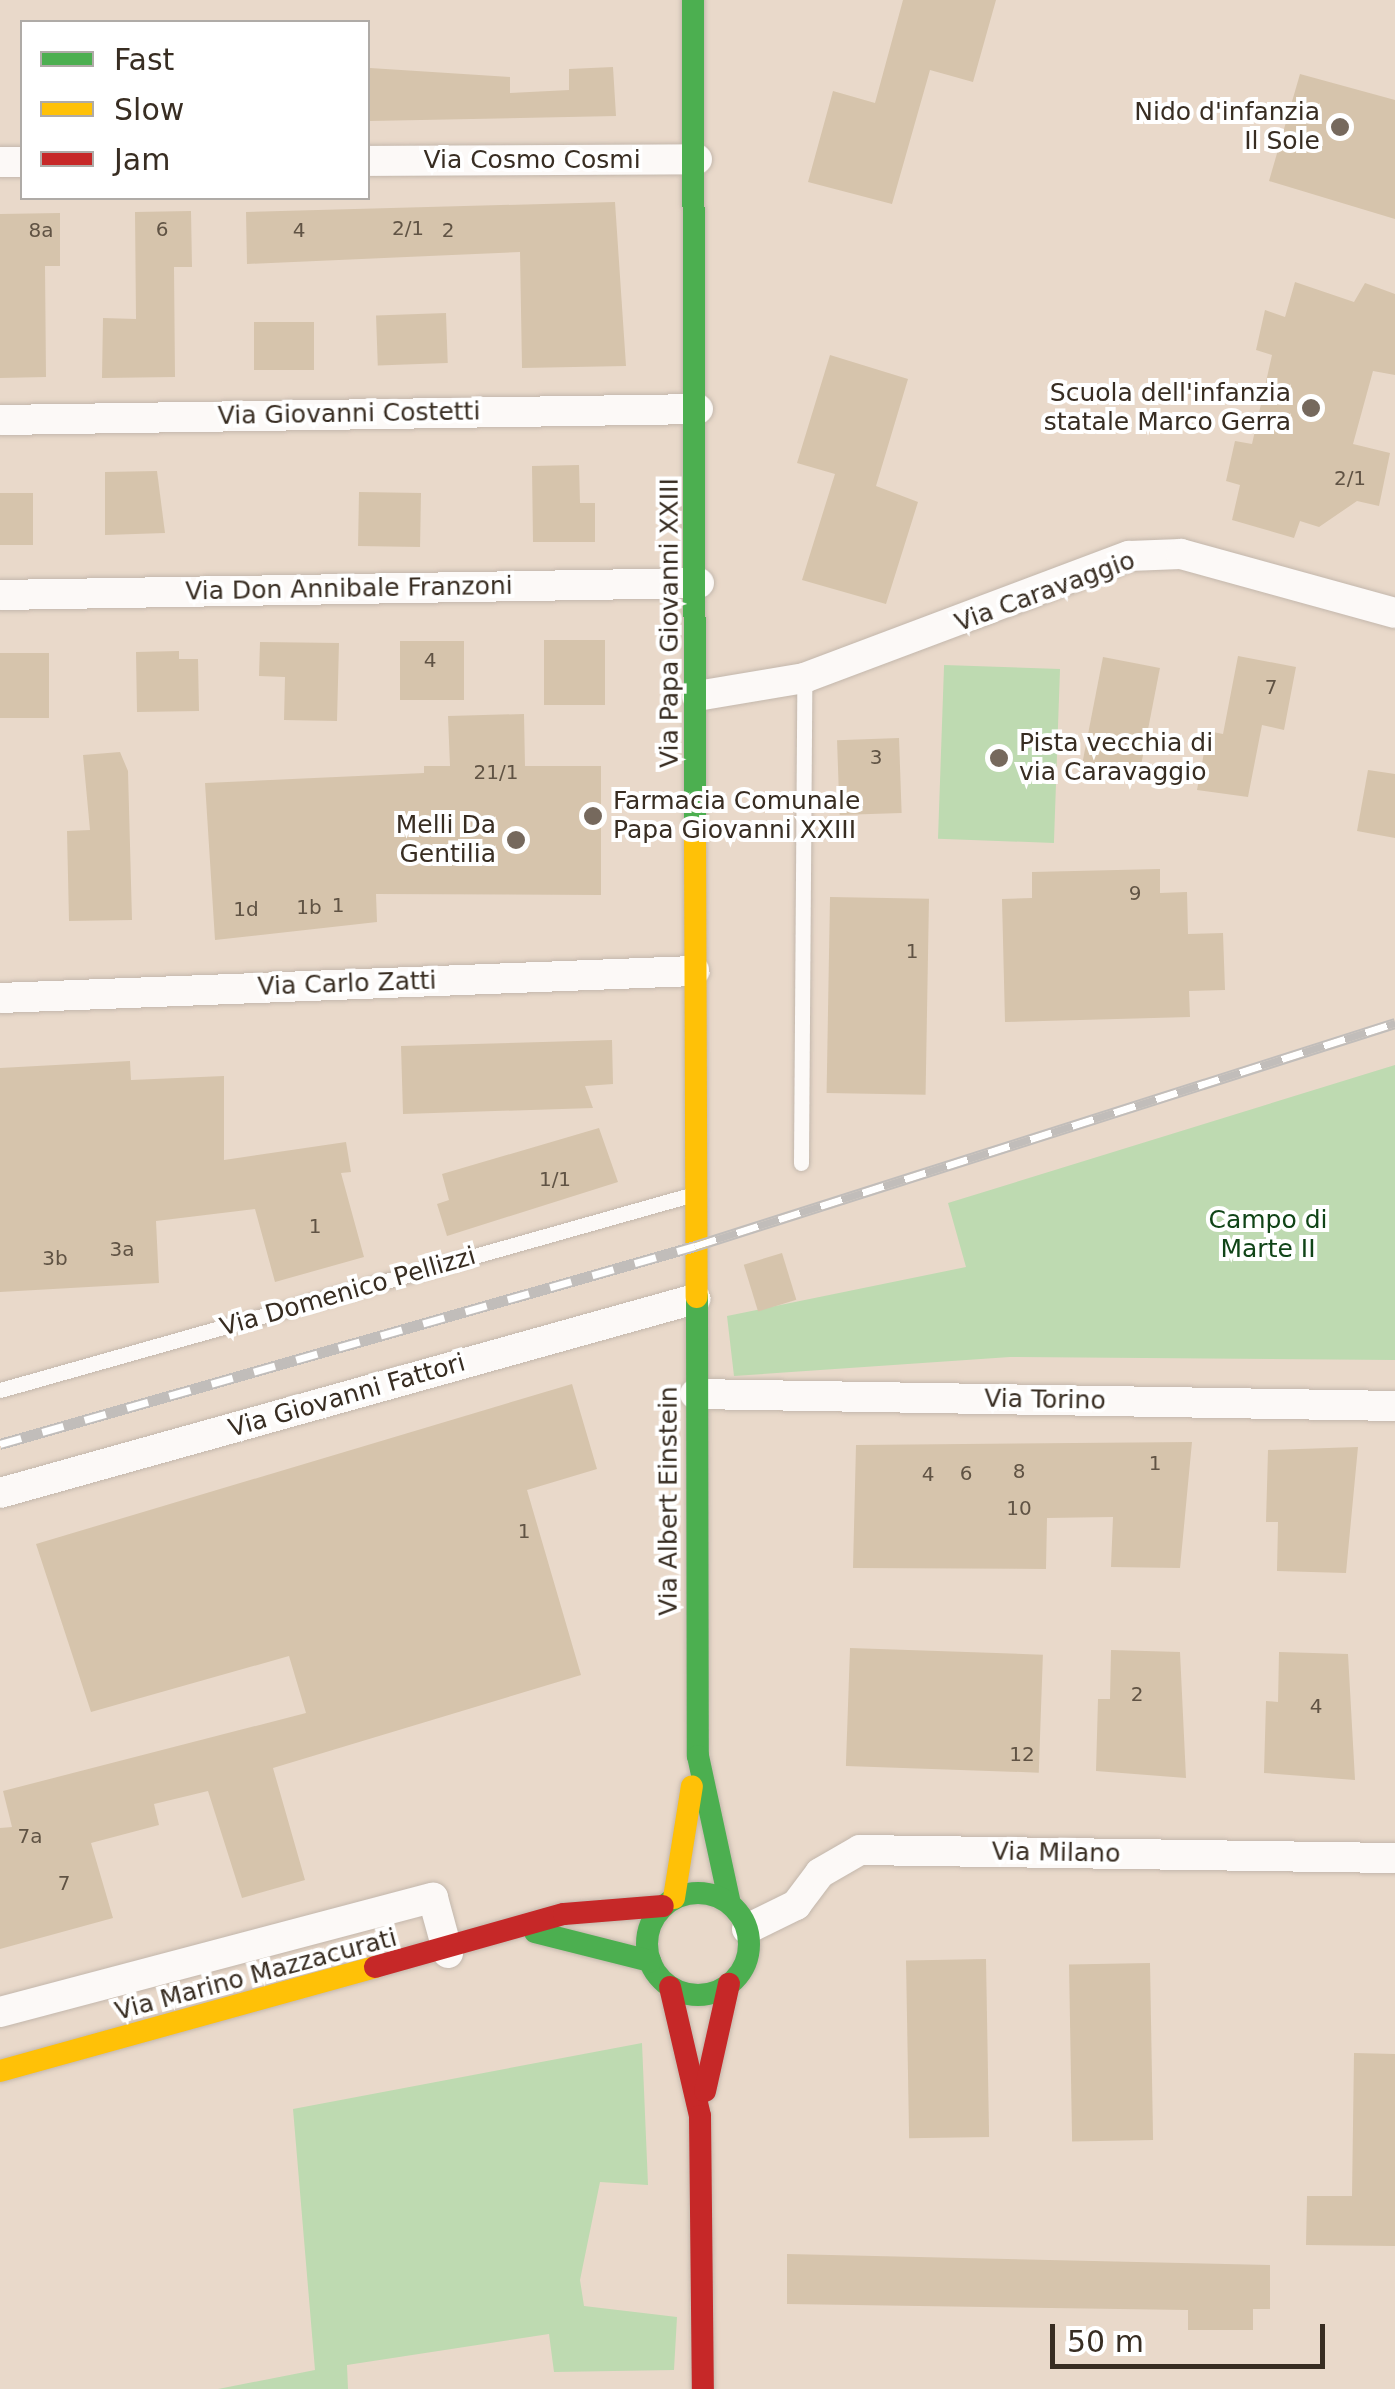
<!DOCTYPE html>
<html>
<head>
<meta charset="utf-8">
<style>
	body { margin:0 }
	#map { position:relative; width:1395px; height:2389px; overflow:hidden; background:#e9d9ca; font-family:"DejaVu Sans",sans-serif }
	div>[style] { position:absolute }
	.green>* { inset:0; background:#bedab1; transform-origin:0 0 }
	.building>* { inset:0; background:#d6c4ac; transform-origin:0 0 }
	.roads { filter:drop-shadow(0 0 2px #c3b7ac) drop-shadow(0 0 2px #c3b7ac) }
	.lane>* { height:15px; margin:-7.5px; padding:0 7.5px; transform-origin:7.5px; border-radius:7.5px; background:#fcf9f7 }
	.street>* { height:30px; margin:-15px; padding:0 15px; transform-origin:15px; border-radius:15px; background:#fcf9f7 }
	.fast>* { height:22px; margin:-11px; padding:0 11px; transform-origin:11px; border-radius:11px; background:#4caf50 }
	.fast>.ring { margin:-11px; padding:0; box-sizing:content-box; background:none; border:22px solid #4caf50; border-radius:50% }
	.slow>* { height:22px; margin:-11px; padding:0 11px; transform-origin:11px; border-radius:11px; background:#ffc107 }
	.jam>* { height:22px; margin:-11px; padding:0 11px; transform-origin:11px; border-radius:11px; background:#c62828 }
	.rail>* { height:11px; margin-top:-5.5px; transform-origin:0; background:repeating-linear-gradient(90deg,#fff 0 22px,#c1bdba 0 44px); box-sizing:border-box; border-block:2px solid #c1bdba }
	.dots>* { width:28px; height:28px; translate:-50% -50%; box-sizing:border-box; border:5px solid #fff; border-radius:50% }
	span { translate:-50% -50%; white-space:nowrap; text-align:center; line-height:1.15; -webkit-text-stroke:8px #fff; paint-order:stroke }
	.number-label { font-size:20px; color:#605344 }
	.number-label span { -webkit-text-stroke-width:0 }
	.poi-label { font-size:25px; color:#382d22 }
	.right { translate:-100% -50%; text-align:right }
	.left { translate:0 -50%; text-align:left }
	.street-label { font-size:25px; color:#382d22 }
	.park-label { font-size:25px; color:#104417 }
	.legend { position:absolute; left:20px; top:20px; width:350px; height:180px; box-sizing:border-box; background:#fff; border:2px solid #afaba7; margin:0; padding:12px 18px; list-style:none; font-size:30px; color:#382d22 }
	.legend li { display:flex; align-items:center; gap:20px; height:50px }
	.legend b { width:50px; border:2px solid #afaba7 }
	.scale { position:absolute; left:1050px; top:2324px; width:275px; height:45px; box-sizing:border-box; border:5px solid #382d22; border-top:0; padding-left:12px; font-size:30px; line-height:35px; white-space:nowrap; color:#382d22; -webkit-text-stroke:8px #fff; paint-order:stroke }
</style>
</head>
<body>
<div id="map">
	<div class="green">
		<i style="left:1060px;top:669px;width:174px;height:116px;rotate:92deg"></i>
		<i style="clip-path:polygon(1395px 1065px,1395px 1360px,1010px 1357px,734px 1376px,727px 1316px,966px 1267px,948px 1203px)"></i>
		<i style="clip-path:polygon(642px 2043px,648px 2185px,600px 2182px,580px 2280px,584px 2306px,677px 2317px,674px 2370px,554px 2372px,549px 2334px,347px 2365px,348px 2389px,218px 2389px,315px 2370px,293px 2109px)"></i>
	</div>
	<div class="building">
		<i style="clip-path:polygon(903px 0,996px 0,973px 82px,930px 70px,892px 204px,808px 182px,833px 91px,875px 103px)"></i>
		<i style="clip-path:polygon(613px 67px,616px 116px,370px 121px,370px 68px,510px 77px,510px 93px,569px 90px,569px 69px)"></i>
		<i style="clip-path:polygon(1300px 74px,1395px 100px,1395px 219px,1269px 181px)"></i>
		<i style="clip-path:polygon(615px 202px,626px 366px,522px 368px,520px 252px,247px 264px,246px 212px)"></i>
		<i style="clip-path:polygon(191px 211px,192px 267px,174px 267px,175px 377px,102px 378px,103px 318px,136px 319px,135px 212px)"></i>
		<i style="clip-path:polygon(60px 213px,60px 266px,45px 266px,46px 377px,0 378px,0 214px)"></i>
		<i style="clip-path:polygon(1295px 282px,1354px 302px,1365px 283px,1395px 294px,1395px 375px,1373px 371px,1353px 444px,1390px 453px,1379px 506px,1357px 501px,1319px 527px,1300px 521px,1294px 538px,1232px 520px,1240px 485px,1226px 481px,1235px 441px,1252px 444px,1272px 355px,1256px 350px,1265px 310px,1285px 317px)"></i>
		<i style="left:446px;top:313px;width:50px;height:70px;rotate:88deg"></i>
		<i style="left:314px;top:322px;width:48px;height:60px;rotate:90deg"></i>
		<i style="clip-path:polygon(830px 355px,908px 379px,876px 486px,918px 502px,886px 604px,802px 580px,835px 474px,797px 463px)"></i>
		<i style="clip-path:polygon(579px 465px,580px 503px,595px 503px,595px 542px,533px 542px,532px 466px)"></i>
		<i style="clip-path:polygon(157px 471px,165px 533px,105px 535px,105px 472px)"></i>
		<i style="left:359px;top:492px;width:62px;height:54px;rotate:1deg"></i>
		<i style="left:0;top:493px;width:33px;height:52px"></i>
		<i style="left:605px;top:640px;width:65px;height:61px;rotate:90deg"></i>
		<i style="left:400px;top:641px;width:64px;height:59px"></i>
		<i style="clip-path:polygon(260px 642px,339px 643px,337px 721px,284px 720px,285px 677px,259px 676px)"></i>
		<i style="clip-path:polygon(179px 651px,179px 659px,198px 659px,199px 711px,137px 712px,136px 652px)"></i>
		<i style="left:0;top:653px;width:49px;height:65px"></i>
		<i style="clip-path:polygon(1238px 656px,1296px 667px,1284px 730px,1262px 725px,1248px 797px,1197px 790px,1208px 731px,1223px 734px)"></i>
		<i style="left:1103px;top:657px;width:58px;height:114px;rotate:11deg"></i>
		<i style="clip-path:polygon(524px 714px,525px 766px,601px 766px,601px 895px,376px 894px,377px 922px,215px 940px,205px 783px,424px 773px,424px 766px,450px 766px,448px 716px)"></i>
		<i style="left:899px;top:738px;width:75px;height:62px;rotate:88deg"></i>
		<i style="clip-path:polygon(120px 752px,128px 771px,132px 920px,69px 921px,67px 831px,90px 830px,83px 755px)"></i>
		<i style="clip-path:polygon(1368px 770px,1395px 774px,1395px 838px,1357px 831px)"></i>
		<i style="clip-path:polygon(1160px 869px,1160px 893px,1187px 892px,1188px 934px,1223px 933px,1225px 990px,1189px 991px,1190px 1017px,1005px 1022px,1002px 899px,1032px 898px,1032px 872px)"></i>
		<i style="left:830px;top:897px;width:99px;height:196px;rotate:1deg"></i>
		<i style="clip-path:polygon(612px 1040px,613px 1084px,585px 1086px,593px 1108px,403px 1114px,401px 1046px)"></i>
		<i style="clip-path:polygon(130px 1061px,131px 1080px,224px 1076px,224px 1160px,346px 1142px,351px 1172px,341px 1173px,364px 1257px,275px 1282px,255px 1209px,156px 1221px,159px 1283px,0 1292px,0 1068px)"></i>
		<i style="clip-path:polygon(599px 1128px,618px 1182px,447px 1236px,437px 1204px,449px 1200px,442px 1174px)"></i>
		<i style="left:782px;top:1253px;width:49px;height:40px;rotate:73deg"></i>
		<i style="clip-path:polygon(572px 1384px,597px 1469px,527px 1490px,581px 1675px,273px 1768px,305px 1880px,242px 1898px,208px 1791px,154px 1804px,159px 1825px,91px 1843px,113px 1918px,0 1949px,0 1828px,12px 1827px,3px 1791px,306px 1713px,289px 1656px,91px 1712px,36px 1544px)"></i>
		<i style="clip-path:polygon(1192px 1442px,1180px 1568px,1111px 1567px,1113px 1517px,1047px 1518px,1046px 1569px,853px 1568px,856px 1445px)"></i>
		<i style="clip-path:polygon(1358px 1447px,1346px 1573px,1277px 1571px,1278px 1522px,1266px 1522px,1268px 1450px)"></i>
		<i style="left:850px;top:1648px;width:193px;height:118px;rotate:2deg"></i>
		<i style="clip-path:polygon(1111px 1650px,1180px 1652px,1186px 1778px,1096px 1771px,1098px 1699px,1110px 1699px)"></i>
		<i style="clip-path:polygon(1279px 1652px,1348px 1654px,1355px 1780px,1264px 1773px,1266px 1701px,1278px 1702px)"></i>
		<i style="left:986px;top:1959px;width:178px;height:80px;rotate:89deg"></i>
		<i style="left:1150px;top:1963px;width:177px;height:81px;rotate:89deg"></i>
		<i style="clip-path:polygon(1354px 2053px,1395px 2054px,1395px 2246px,1306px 2245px,1307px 2196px,1352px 2196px)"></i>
		<i style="clip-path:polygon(787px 2254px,1270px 2265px,1270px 2309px,1253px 2309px,1253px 2330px,1188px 2330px,1188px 2310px,787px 2304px)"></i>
	</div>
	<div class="roads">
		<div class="lane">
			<i style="left:801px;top:1163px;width:485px;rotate:-89.6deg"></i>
			<i style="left:0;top:1390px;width:721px;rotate:-15.77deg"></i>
		</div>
		<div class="street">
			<i style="left:368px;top:161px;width:329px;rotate:-0.3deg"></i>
			<i style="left:0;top:162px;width:22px"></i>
			<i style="left:0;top:420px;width:698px;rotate:-0.9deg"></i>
			<i style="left:0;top:595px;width:699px;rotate:-0.98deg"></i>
			<i style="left:697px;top:696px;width:109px;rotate:-9.5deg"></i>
			<i style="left:804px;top:678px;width:347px;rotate:-20.6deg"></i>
			<i style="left:1129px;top:556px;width:52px;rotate:-2.2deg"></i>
			<i style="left:1181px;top:554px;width:222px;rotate:15.4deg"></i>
			<i style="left:0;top:998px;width:695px;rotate:-2.23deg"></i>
			<i style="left:695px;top:1394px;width:700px;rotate:0.98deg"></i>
			<i style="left:0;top:1493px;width:722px;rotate:-15.6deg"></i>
			<i style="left:747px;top:1929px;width:55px;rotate:-26.1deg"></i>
			<i style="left:796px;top:1905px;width:40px;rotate:-53deg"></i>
			<i style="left:820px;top:1873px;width:46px;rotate:-29.9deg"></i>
			<i style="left:860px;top:1850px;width:535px;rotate:0.86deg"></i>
			<i style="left:0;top:2012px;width:448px;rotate:-14.8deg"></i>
			<i style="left:433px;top:1898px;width:57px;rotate:74.7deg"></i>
		</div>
		<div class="fast">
			<i style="left:693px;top:0;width:831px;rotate:89.86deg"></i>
			<i style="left:697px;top:1297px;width:459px;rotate:89.9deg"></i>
			<i style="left:698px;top:1756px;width:151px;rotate:77.8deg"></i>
			<i class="ring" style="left:647px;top:1893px;width:80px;height:80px"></i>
			<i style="left:535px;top:1932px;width:119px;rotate:14.2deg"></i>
		</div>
		<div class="slow">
			<i style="left:695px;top:831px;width:466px;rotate:89.8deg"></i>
			<i style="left:674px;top:1898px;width:113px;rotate:-80.9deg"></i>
			<i style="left:0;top:2071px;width:389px;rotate:-15.5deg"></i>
		</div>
		<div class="jam">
			<i style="left:375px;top:1967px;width:196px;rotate:-15.7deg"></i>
			<i style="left:564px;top:1914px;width:99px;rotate:-4.6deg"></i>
			<i style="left:670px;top:1987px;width:132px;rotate:76.9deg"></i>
			<i style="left:700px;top:2116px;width:273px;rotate:89.4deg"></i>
			<i style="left:705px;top:2091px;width:110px;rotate:-77.4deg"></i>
		</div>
	</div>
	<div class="rail">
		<i style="left:0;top:1444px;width:723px;rotate:-15.9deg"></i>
		<i style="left:695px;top:1246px;width:735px;rotate:-17.67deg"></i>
	</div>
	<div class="dots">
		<i style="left:1340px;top:127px;background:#76695d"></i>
		<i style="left:1311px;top:408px;background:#76695d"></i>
		<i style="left:999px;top:758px;background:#76695d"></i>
		<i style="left:593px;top:816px;background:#76695d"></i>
		<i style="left:516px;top:840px;background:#76695d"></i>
	</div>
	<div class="number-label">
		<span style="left:408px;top:228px">2/1</span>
		<span style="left:162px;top:229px">6</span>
		<span style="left:41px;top:230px">8a</span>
		<span style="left:299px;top:230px">4</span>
		<span style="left:448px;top:230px">2</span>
		<span style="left:1350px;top:478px">2/1</span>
		<span style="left:430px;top:660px">4</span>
		<span style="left:1271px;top:687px">7</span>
		<span style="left:876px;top:757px">3</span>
		<span style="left:496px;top:772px">21/1</span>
		<span style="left:1135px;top:893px">9</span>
		<span style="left:338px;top:905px">1</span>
		<span style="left:309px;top:907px">1b</span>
		<span style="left:246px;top:909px">1d</span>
		<span style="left:912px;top:951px">1</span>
		<span style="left:555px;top:1179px">1/1</span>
		<span style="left:315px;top:1226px">1</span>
		<span style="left:122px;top:1249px">3a</span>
		<span style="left:55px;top:1258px">3b</span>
		<span style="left:1155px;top:1463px">1</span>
		<span style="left:1019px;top:1471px">8</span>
		<span style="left:966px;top:1473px">6</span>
		<span style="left:928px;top:1474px">4</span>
		<span style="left:1019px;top:1508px">10</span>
		<span style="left:524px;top:1531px">1</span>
		<span style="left:1137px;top:1694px">2</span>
		<span style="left:1316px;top:1706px">4</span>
		<span style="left:1022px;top:1754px">12</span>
		<span style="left:30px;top:1836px">7a</span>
		<span style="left:64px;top:1883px">7</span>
	</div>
	<div class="poi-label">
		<span class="right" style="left:1320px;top:127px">Nido d'infanzia<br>Il Sole</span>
		<span class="right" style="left:1291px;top:408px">Scuola dell'infanzia<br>statale Marco Gerra</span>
		<span class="left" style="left:1019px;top:758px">Pista vecchia di<br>via Caravaggio</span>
		<span class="left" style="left:613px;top:816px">Farmacia Comunale<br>Papa Giovanni XXIII</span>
		<span class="right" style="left:496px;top:840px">Melli Da<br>Gentilia</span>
	</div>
	<div class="street-label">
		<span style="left:532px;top:160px">Via Cosmo Cosmi</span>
		<span style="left:349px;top:414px;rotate:-1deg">Via Giovanni Costetti</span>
		<span style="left:349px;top:589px;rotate:-1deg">Via Don Annibale Franzoni</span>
		<span style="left:1045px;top:592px;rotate:-20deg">Via Caravaggio</span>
		<span style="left:670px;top:623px;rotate:-90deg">Via Papa Giovanni XXIII</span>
		<span style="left:347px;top:984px;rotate:-2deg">Via Carlo Zatti</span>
		<span style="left:348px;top:1292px;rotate:-16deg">Via Domenico Pellizzi</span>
		<span style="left:347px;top:1396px;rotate:-16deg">Via Giovanni Fattori</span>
		<span style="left:1045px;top:1400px;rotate:1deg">Via Torino</span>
		<span style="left:669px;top:1501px;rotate:-90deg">Via Albert Einstein</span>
		<span style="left:1056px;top:1853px;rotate:1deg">Via Milano</span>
		<span style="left:256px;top:1975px;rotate:-15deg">Via Marino Mazzacurati</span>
	</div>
	<div class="park-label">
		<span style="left:1268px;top:1235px">Campo di<br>Marte II</span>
	</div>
	<ul class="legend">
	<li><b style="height:12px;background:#4caf50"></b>Fast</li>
	<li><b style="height:12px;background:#ffc107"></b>Slow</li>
	<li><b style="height:12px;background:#c62828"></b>Jam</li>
	</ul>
	<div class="scale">50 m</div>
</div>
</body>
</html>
